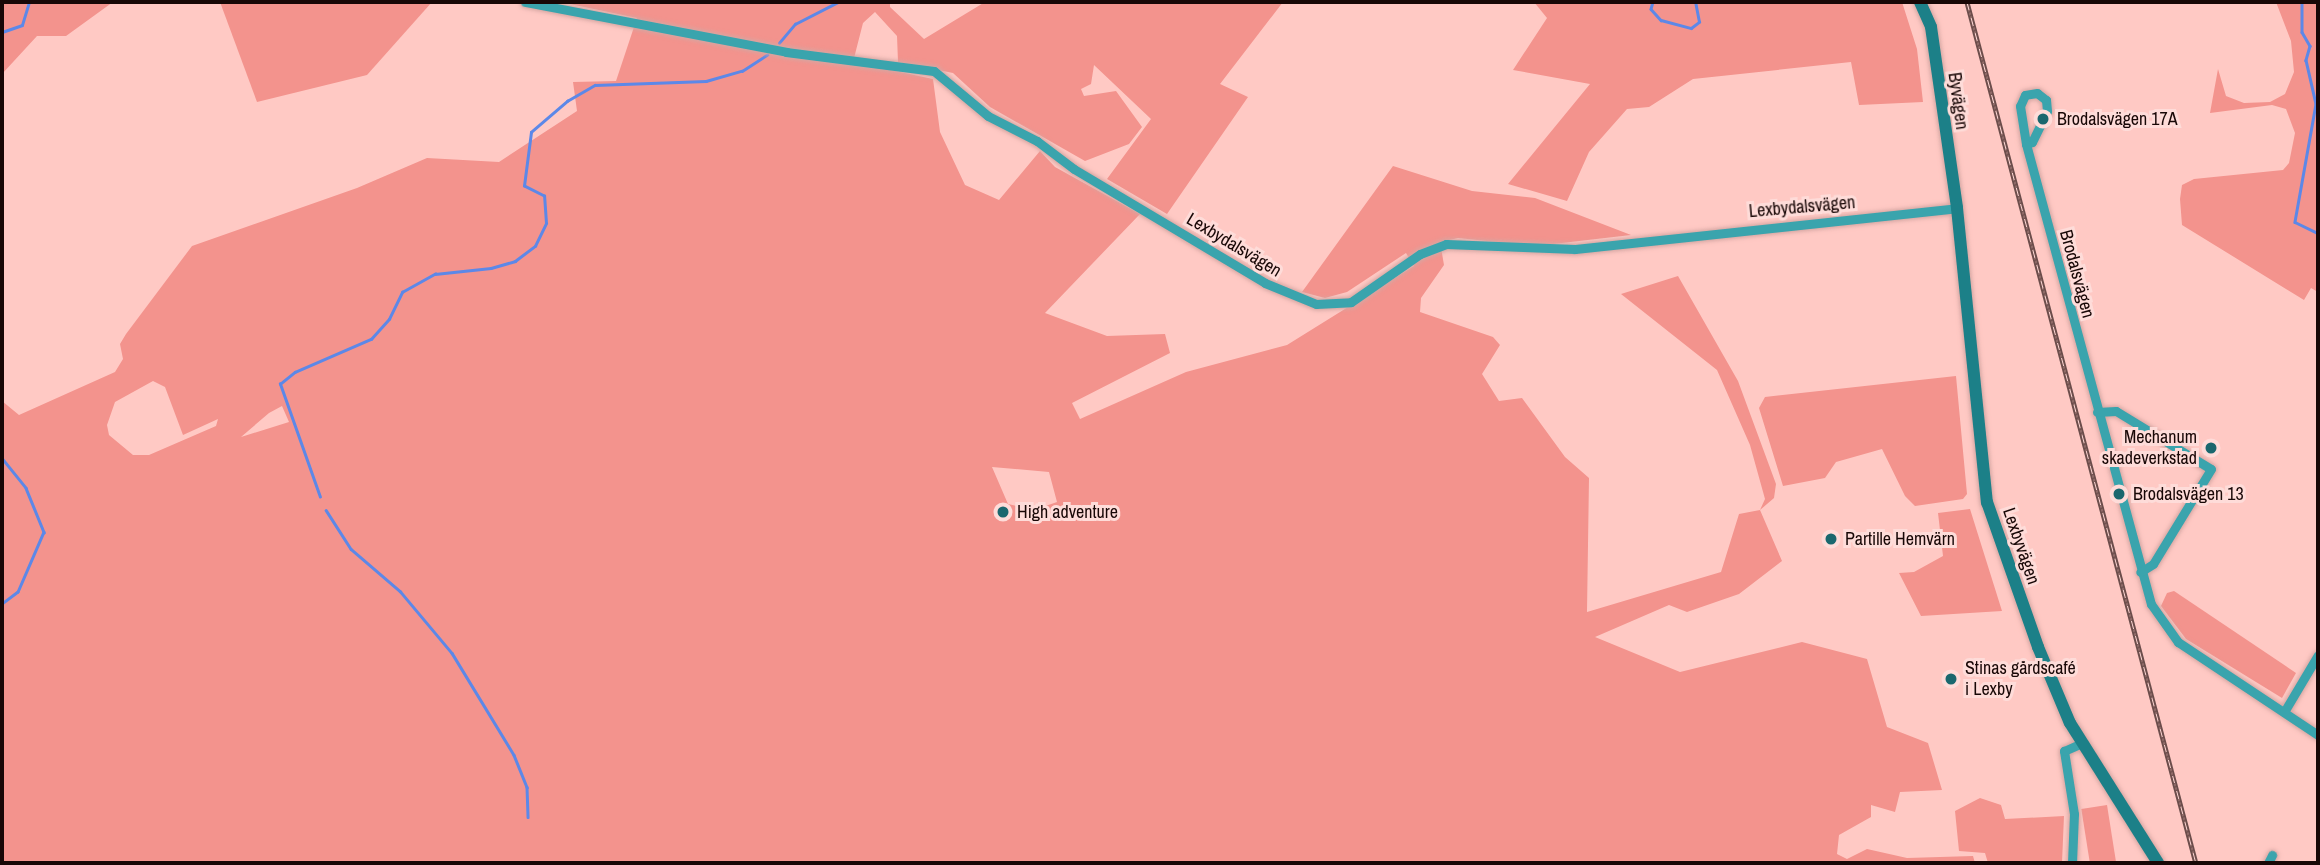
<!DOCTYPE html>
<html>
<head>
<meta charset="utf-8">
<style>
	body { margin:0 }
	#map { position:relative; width:2320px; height:865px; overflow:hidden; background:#ffc9c4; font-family:"Archivo Narrow",sans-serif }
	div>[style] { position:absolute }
	.green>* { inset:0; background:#f3938d; transform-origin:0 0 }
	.stream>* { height:2.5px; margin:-1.25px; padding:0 1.25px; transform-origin:1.25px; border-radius:1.25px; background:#5c88e8 }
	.roads { filter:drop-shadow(0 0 2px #d5a6a2) drop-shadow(0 0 2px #d5a6a2) }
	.street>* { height:9px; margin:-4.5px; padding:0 4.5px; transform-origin:4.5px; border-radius:4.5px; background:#3aa4ad }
	.secondary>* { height:12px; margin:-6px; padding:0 6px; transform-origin:6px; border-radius:6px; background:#1c8088 }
	.rail>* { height:5px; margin-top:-2.5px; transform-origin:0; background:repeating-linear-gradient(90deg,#fedcd9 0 8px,#6c4d4b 0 16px); box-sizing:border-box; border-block:2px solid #6c4d4b }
	.dots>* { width:19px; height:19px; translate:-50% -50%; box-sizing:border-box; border:4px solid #fedcd9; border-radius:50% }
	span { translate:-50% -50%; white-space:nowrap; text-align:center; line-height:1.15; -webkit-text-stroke:6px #fedcd9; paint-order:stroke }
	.street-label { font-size:18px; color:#180706 }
	.poi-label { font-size:18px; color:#180706 }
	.left { translate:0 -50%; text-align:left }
	.right { translate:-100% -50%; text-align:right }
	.frame { position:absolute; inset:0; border:4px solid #180706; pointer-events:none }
</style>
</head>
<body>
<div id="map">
	<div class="green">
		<i style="clip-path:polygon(2px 2px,113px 2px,66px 36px,37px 36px,2px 74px)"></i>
		<i style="clip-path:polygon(220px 2px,432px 2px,367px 75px,257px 102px)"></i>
		<i style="clip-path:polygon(evenodd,560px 2px,890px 2px,890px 7px,924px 39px,985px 2px,1283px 2px,1220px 84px,1248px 97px,1167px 214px,1107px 179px,1151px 119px,1094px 65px,1091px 84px,1081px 89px,1084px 96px,1116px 91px,1142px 127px,1129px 144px,1085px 161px,990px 107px,953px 73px,898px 62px,897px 36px,875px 12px,863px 23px,853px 62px,933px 79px,940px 132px,965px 185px,999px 200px,1040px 151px,1055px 167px,1140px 214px,1045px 313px,1107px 336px,1165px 334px,1170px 353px,1072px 403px,1080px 419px,1186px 372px,1287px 345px,1414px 266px,1406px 253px,1347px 292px,1325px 298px,1302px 292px,1393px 166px,1472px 191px,1535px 198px,1631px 235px,1536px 246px,1458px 238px,1440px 242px,1444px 265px,1421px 298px,1420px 312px,1493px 337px,1500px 345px,1482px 374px,1499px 401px,1522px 398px,1565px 457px,1589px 478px,1587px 612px,1721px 572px,1739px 514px,1760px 510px,1765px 499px,1750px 445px,1717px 370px,1621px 294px,1678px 276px,1738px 381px,1776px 484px,1774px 498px,1760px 510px,1782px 561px,1739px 594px,1687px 612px,1669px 605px,1595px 637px,1680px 672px,1802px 642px,1867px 659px,1887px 727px,1928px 743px,1942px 790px,1900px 792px,1895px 812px,1871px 805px,1871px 817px,1839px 835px,1837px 854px,1847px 859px,1867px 849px,1907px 858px,1973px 856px,1975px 863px,2px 863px,2px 401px,19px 415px,115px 372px,123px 359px,120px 344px,126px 334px,192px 246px,357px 188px,427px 158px,499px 162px,577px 111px,573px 82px,616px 81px,637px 18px,560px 2px,153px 381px,165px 387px,183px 435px,218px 419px,216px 426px,149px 455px,133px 455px,109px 435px,107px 425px,115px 402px,153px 381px,560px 2px,282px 406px,289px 422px,241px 437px,269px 413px,282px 406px,560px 2px,992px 467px,1049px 472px,1057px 502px,1034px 510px,1008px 504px,992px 467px)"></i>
		<i style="clip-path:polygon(1534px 2px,1902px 2px,1917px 49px,1923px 102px,1859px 105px,1851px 62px,1693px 79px,1649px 107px,1627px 109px,1589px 152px,1567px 201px,1508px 184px,1590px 84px,1513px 70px,1547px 18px)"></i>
		<i style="clip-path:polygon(2276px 2px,2318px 2px,2318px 292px,2311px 288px,2304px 300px,2182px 225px,2180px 199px,2182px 185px,2194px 179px,2283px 170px,2289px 163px,2295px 133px,2286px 109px,2272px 105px,2210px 113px,2218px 69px,2226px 96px,2244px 103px,2270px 102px,2285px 94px,2294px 72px,2291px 41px)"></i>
		<i style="clip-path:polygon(1956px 376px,1967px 494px,1963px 499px,1915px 506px,1905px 496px,1882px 449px,1836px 462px,1825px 478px,1783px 486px,1759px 408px,1765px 397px)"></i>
		<i style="clip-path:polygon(1970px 509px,2002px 611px,1921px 616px,1899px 573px,1914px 572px,1943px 556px,1938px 513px)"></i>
		<i style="clip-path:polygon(2174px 591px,2296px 673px,2282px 698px,2186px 639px,2161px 606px,2167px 593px)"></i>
		<i style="clip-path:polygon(1980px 798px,2001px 805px,2005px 819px,2064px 816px,2062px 863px,1988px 863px,1985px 853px,1959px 851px,1955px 811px)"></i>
		<i style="left:2107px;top:805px;width:59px;height:26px;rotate:81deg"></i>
	</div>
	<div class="stream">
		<i style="left:1653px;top:2px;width:7px;rotate:106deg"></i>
		<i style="left:1651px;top:9px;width:15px;rotate:48deg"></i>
		<i style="left:1661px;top:20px;width:31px;rotate:15deg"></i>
		<i style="left:1691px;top:28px;width:10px;rotate:-37deg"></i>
		<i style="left:1699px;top:22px;width:20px;rotate:-101deg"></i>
		<i style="left:2302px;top:2px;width:30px;rotate:90deg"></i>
		<i style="left:2302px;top:32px;width:16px;rotate:60deg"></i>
		<i style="left:2310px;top:46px;width:15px;rotate:106deg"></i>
		<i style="left:2306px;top:60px;width:45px;rotate:77.2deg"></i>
		<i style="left:2316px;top:104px;width:120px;rotate:100.1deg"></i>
		<i style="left:2295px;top:222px;width:25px;rotate:26deg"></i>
		<i style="left:2px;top:32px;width:21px;rotate:-19deg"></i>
		<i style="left:22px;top:25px;width:24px;rotate:-73deg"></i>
		<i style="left:779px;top:43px;width:25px;rotate:-50deg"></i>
		<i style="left:795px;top:24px;width:48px;rotate:-27.1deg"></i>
		<i style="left:2px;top:458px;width:38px;rotate:51deg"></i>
		<i style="left:26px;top:488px;width:48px;rotate:67.8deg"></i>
		<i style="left:44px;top:532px;width:65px;rotate:113.4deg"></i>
		<i style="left:18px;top:592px;width:20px;rotate:143deg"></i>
		<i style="left:320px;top:497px;width:120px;rotate:-109.5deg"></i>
		<i style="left:280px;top:384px;width:19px;rotate:-39deg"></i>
		<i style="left:295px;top:372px;width:83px;rotate:-23.5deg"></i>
		<i style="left:371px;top:339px;width:27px;rotate:-48deg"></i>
		<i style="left:389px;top:319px;width:30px;rotate:-64deg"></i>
		<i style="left:402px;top:292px;width:38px;rotate:-29deg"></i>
		<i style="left:435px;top:274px;width:56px;rotate:-6.1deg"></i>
		<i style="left:491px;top:268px;width:25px;rotate:-16deg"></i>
		<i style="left:515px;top:261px;width:25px;rotate:-37deg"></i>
		<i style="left:535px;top:246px;width:25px;rotate:-64deg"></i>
		<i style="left:546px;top:223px;width:27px;rotate:-94deg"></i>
		<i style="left:544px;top:196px;width:22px;rotate:-153deg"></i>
		<i style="left:524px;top:186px;width:54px;rotate:-82.6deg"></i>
		<i style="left:531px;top:132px;width:48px;rotate:-40.7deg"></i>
		<i style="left:567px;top:101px;width:32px;rotate:-30deg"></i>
		<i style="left:595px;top:85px;width:111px;rotate:-2.1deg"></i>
		<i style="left:706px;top:81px;width:37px;rotate:-16deg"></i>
		<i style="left:742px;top:71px;width:30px;rotate:-33deg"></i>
		<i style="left:326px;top:510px;width:46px;rotate:57.3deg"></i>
		<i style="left:351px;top:549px;width:65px;rotate:40.6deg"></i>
		<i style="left:400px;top:591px;width:81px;rotate:50deg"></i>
		<i style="left:452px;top:653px;width:119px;rotate:58.7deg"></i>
		<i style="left:514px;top:755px;width:35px;rotate:68deg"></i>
		<i style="left:527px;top:787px;width:30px;rotate:88deg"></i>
		<i style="left:1887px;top:863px;width:30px"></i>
	</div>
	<div class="roads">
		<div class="street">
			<i style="left:525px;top:2px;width:266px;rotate:10.8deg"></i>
			<i style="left:786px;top:52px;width:149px;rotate:7.3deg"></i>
			<i style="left:934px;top:71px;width:70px;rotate:39.8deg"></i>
			<i style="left:988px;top:116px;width:55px;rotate:27deg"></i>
			<i style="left:1037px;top:141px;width:46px;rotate:37.1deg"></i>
			<i style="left:1074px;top:169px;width:222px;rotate:30.8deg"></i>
			<i style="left:1265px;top:283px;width:55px;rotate:22.4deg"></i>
			<i style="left:1316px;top:304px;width:35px;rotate:-3deg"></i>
			<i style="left:1351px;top:302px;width:84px;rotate:-34.8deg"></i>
			<i style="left:1420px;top:254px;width:28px;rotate:-21deg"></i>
			<i style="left:1446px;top:244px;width:129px;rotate:2.2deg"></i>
			<i style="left:1575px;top:249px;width:384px;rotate:-6.1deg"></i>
			<i style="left:2026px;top:144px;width:6px;rotate:-18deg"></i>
			<i style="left:2032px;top:142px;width:34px;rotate:-64deg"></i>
			<i style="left:2047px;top:111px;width:11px;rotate:-95deg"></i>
			<i style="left:2046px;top:100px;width:11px;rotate:-142deg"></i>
			<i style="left:2037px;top:93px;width:12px;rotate:171deg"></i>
			<i style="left:2025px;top:95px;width:12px;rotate:114deg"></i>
			<i style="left:2020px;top:106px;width:38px;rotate:81deg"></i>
			<i style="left:2026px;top:144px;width:477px;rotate:74.8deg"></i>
			<i style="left:2151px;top:604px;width:47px;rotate:54.6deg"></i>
			<i style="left:2178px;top:642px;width:168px;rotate:33.6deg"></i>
			<i style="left:2097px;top:412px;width:19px;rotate:-3deg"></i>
			<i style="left:2116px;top:411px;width:111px;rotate:31.4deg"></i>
			<i style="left:2211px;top:469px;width:111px;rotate:121.4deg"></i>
			<i style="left:2153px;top:564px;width:15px;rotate:148deg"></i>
			<i style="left:2284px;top:712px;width:66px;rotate:-59.2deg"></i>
			<i style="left:2072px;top:863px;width:49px;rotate:-87.7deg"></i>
			<i style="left:2074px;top:814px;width:64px;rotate:-99deg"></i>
			<i style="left:2064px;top:751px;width:20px;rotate:-24deg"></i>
			<i style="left:2268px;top:863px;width:9px;rotate:-63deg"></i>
		</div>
		<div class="secondary">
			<i style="left:1920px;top:2px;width:27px;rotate:66deg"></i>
			<i style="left:1931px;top:27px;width:183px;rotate:81.8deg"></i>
			<i style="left:1957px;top:208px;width:296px;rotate:84.2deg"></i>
			<i style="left:1987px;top:502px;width:154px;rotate:70.6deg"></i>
			<i style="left:2038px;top:647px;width:82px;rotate:67.2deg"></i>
			<i style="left:2070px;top:723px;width:165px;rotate:57.8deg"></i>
		</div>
	</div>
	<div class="rail">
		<i style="left:1967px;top:2px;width:891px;rotate:75.11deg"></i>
	</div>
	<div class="dots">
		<i style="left:2043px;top:119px;background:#1a676e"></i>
		<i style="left:2211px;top:448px;background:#1a676e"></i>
		<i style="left:2119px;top:494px;background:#1a676e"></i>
		<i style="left:1003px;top:512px;background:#1a676e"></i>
		<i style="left:1831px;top:539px;background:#1a676e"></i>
		<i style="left:1951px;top:679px;background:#1a676e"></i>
	</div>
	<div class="street-label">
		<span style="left:1958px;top:101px;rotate:82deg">Byvägen</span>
		<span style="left:1802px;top:207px;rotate:-5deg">Lexbydalsvägen</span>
		<span style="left:1234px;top:245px;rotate:31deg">Lexbydalsvägen</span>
		<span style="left:2077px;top:274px;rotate:75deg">Brodalsvägen</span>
		<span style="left:2021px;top:546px;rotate:71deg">Lexbyvägen</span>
	</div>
	<div class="poi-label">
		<span class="left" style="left:2057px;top:119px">Brodalsvägen 17A</span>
		<span class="right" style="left:2197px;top:448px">Mechanum<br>skadeverkstad</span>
		<span class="left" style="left:2133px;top:494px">Brodalsvägen 13</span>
		<span class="left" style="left:1017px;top:512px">High adventure</span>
		<span class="left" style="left:1845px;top:539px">Partille Hemvärn</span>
		<span class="left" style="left:1965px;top:679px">Stinas gårdscafé<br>i Lexby</span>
	</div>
	<div class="frame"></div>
</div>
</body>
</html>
